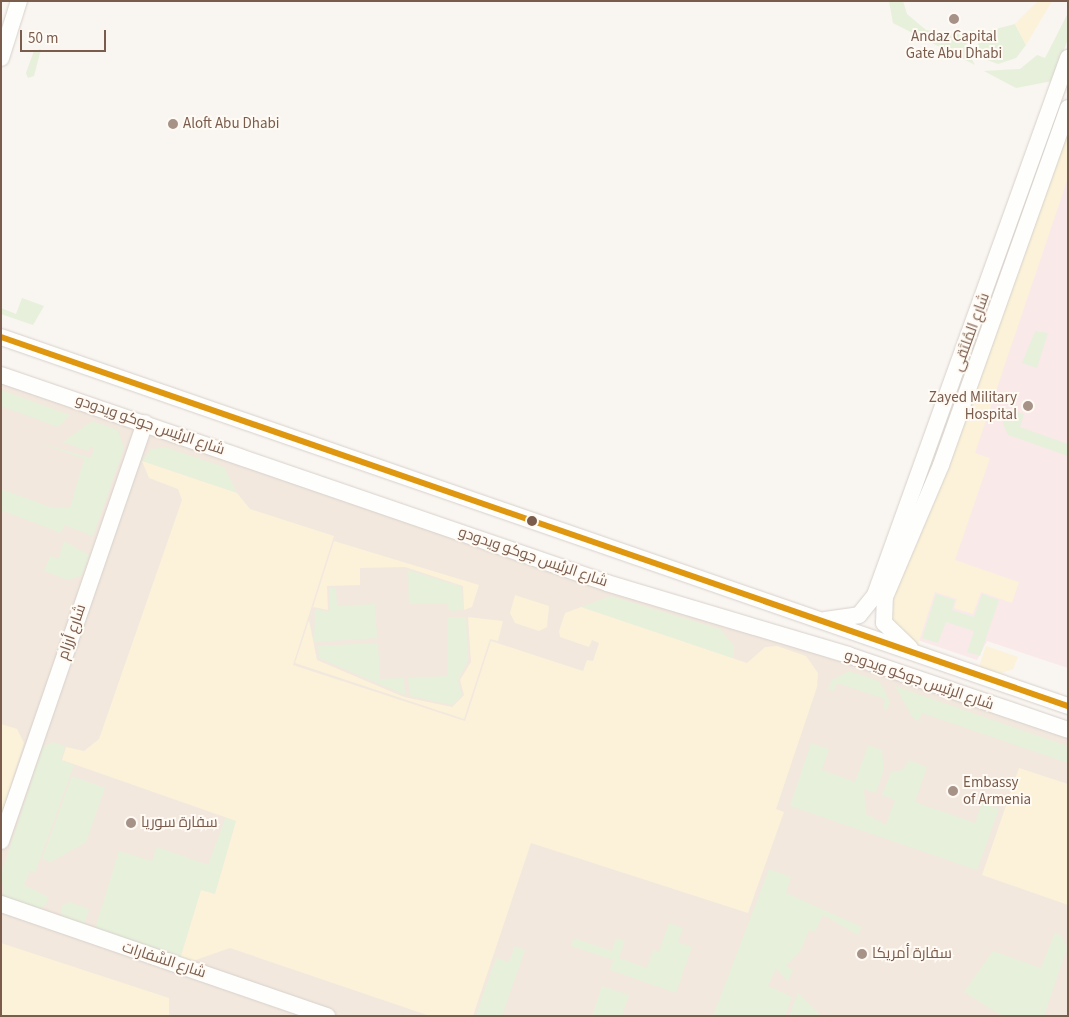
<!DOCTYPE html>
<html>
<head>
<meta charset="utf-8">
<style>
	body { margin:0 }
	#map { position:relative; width:1069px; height:1017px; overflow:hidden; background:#f9f5f0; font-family:"Source Sans 3",Cairo,sans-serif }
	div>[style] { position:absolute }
	.residential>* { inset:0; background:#f2e8de }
	.medical>* { inset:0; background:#fae9e9 }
	.green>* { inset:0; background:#e7f0db }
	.sand>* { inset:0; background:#fbf2d9 }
	.roads { filter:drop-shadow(0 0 1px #d7d1cb) drop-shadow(0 0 1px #d7d1cb) }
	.minor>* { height:16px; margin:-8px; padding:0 8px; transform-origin:8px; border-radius:8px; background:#fefefd }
	.bus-1>* { height:6px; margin:-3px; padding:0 3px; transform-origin:3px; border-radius:3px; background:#de970f }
	.dots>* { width:14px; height:14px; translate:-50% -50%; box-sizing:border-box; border:2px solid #fffaf3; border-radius:50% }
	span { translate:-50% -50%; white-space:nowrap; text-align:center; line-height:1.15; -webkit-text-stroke:4px #fffaf3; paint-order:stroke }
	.poi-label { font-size:15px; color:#7a5c4d }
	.left { translate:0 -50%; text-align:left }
	.right { translate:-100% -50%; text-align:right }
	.street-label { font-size:15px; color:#7a5c4d }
	.frame { position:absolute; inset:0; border:2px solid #7a5c4d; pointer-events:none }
	.scale { position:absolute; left:20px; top:30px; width:86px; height:22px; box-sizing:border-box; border:2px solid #7a5c4d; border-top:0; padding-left:6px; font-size:15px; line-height:18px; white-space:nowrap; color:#7a5c4d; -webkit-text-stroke:4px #fffaf3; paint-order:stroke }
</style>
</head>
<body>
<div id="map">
	<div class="residential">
		<i style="clip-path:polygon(1px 383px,1068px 737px,1068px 1016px,1px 1016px)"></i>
	</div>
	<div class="medical">
		<i style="clip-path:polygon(1068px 175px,1068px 668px,987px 641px,977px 660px,909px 637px)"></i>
	</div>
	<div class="green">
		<i style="clip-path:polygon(889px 1px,903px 1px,907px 14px,926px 30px,955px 34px,974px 30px,965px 47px,975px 65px,893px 23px)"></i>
		<i style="clip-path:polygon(1068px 13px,1068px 39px,1052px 81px,1016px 88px,984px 71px,1020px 69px,1037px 55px,1045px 58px)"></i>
		<i style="clip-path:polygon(1015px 24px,1026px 45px,1016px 58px,998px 64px,982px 58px,977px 47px,984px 32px)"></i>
		<i style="clip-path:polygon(41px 49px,34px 76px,28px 78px,26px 73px,34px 51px)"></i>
		<i style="clip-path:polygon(22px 298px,44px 306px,33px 325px,1px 314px,1px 308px,16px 314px)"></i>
		<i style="clip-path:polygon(1035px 331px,1048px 333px,1037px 368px,1022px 363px)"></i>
		<i style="clip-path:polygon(1px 390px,70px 415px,58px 427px,1px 406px)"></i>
		<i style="clip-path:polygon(1005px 408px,1024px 414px,1020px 427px,1068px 444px,1068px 456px,1008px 435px,1003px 424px)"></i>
		<i style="clip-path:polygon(92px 421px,118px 430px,124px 448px,93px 536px,64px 525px,61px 533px,1px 510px,1px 489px,53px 508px,70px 508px,84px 459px,36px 442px,91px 458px,94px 448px,90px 446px,88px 451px,63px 442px)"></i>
		<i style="clip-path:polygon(165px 447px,224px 467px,237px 493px,142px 461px,151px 449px)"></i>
		<i style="clip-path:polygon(64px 541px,89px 555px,82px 575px,68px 580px,44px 571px,50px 556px,58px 559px)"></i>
		<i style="clip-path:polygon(408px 570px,462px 587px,463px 610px,449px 611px,448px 603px,409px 604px)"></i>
		<i style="clip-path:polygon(329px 588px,336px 588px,337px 606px,375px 604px,377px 638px,314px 642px,315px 609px,330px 612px)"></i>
		<i style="clip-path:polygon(936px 594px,955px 600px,952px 610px,974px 617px,982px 594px,999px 600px,980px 656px,967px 652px,974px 631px,946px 622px,938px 643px,922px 638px)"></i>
		<i style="clip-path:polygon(611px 596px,720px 629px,734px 646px,734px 659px,581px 607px)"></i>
		<i style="clip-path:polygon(448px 617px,466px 617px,468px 661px,458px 680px,462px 695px,452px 705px,410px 696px,408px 678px,448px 676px)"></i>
		<i style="clip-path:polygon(378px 643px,380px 679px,404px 678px,405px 695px,319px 658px,318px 646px)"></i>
		<i style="clip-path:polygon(849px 671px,879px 681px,890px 701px,887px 710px,883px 708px,885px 699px,837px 683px,834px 691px,828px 689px,832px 680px)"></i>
		<i style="clip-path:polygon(895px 686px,1068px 746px,1068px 763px,922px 713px,919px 721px,913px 718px)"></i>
		<i style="clip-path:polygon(53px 742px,65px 746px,61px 760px,74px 765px,35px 873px,30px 871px,24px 885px,48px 897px,46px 905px,39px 909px,5px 899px,1px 874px,43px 747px)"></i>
		<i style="clip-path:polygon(811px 743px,829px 749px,822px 770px,855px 782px,868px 745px,882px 750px,884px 769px,876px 793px,864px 789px,866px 814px,886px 825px,895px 800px,882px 795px,891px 772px,903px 770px,909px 760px,927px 767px,915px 802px,975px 823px,982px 803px,999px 809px,977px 870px,790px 806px)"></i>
		<i style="clip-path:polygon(72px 776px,105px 788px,86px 842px,51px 862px,42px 859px)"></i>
		<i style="clip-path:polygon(226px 817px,236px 821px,215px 894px,201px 890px,180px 959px,95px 929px,119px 851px,152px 861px,157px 847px,208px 865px)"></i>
		<i style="clip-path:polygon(769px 869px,791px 877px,786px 893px,862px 927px,858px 935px,823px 915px,815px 932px,809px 930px,801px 950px,786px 966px,793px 970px,788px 982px,776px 968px,768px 986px,792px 997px,785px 1016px,713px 1016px)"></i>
		<i style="clip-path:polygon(69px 902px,89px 909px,84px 925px,61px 915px,62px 906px)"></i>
		<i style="clip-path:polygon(669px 923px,683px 928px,678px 942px,692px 947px,676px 993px,610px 970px,613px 960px,571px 946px,574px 938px,612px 951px,616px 938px,625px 941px,619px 958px,647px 968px,653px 950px,659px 952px)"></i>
		<i style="clip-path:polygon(1055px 932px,1062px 937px,1067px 948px,1044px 1016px,1002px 1016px,964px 992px,993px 951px,1041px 968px)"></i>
		<i style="clip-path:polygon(515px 946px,525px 950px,502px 1016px,476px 1015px,496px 958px,509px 962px)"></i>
		<i style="clip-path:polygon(602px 986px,629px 995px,622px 1016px,592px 1016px)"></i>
		<i style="clip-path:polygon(798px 993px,821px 1016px,789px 1016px)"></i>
	</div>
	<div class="sand">
		<i style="clip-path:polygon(1038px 1px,1052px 1px,1026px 45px,1015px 24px)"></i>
		<i style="clip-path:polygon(1068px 128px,1068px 178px,975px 453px,990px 458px,955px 560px,1019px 582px,1012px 603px,981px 592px,973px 614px,954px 608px,957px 599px,935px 592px,918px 644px,895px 636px,886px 612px)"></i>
		<i style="clip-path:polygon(142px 461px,237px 493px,250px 509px,334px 536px,293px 665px,465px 721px,491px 641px,583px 671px,587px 660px,593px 661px,599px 643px,592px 640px,589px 647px,560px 637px,559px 631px,565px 613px,581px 607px,747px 663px,765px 647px,777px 646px,806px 656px,818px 673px,817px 687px,776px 809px,784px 812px,748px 913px,531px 843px,473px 1016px,430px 1016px,230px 948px,190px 962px,180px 959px,201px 890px,215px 894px,236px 821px,62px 760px,66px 747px,84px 751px,99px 739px,182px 500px,178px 489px,149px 478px)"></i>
		<i style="clip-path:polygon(334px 541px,479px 585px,472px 607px,464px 610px,463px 586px,405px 567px,360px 568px,360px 585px,327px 586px,328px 610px,313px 607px)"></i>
		<i style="clip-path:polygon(515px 595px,549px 606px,547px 627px,539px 631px,515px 623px,510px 613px)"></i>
		<i style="clip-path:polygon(468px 617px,503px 621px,498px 641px,490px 639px,464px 719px,295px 663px,309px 620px,317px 660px,404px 697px,452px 707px,464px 695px,460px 680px,471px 662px)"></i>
		<i style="clip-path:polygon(986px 646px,1018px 657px,1013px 669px,999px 674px,979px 667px)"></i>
		<i style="clip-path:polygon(1px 724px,17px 729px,24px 743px,1px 816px)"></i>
		<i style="clip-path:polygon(1019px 768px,1068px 784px,1068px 905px,982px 875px)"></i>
		<i style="clip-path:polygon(1px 943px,169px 998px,169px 1016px,1px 1016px)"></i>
	</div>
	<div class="roads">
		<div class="minor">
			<i style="left:1px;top:58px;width:60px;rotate:-72.5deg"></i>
			<i style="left:1px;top:337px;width:1129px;rotate:19.08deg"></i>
			<i style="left:1px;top:375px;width:641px;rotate:18.94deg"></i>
			<i style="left:607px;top:583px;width:252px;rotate:16.6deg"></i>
			<i style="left:848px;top:655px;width:232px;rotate:18.8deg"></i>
			<i style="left:825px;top:620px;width:34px;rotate:-8deg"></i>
			<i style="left:859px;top:615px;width:26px;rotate:-51deg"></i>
			<i style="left:875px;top:595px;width:571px;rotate:-70.23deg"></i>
			<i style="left:910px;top:648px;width:36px;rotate:-136deg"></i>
			<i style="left:884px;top:623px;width:26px;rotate:-88deg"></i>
			<i style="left:885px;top:597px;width:143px;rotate:-67deg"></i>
			<i style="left:941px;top:465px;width:379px;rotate:-70.4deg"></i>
			<i style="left:1px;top:841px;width:442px;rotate:-71deg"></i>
			<i style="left:1px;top:904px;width:345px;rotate:19deg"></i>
		</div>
	</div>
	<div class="bus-1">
		<i style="left:1px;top:337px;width:1129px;rotate:19.08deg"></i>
	</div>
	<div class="dots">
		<i style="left:954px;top:19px;background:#a69286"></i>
		<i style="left:173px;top:124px;background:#a69286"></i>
		<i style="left:1028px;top:406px;background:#a69286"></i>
		<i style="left:532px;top:521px;background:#7a5c4d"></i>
		<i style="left:953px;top:791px;background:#a69286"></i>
		<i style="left:131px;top:823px;background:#a69286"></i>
		<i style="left:862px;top:954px;background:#a69286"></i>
	</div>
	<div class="poi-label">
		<span style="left:954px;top:45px">Andaz Capital<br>Gate Abu Dhabi</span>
		<span class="left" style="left:183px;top:124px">Aloft Abu Dhabi</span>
		<span class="right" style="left:1017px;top:406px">Zayed Military<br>Hospital</span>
		<span class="left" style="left:963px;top:791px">Embassy<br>of Armenia</span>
		<span class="left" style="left:141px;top:823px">سفارة سوريا</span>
		<span class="left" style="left:872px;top:954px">سفارة أمريكا</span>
	</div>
	<div class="street-label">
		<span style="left:971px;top:332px;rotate:-70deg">شارع المُلتَقى</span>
		<span style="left:150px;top:425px;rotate:19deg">شارع الرئيس جوكو ويدودو</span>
		<span style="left:533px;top:557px;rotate:19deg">شارع الرئيس جوكو ويدودو</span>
		<span style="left:72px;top:632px;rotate:-71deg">شارع أرزام</span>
		<span style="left:919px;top:680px;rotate:19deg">شارع الرئيس جوكو ويدودو</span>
		<span style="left:164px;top:960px;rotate:18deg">شارع السَّفارات</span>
	</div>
	<div class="frame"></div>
	<div class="scale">50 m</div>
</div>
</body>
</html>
